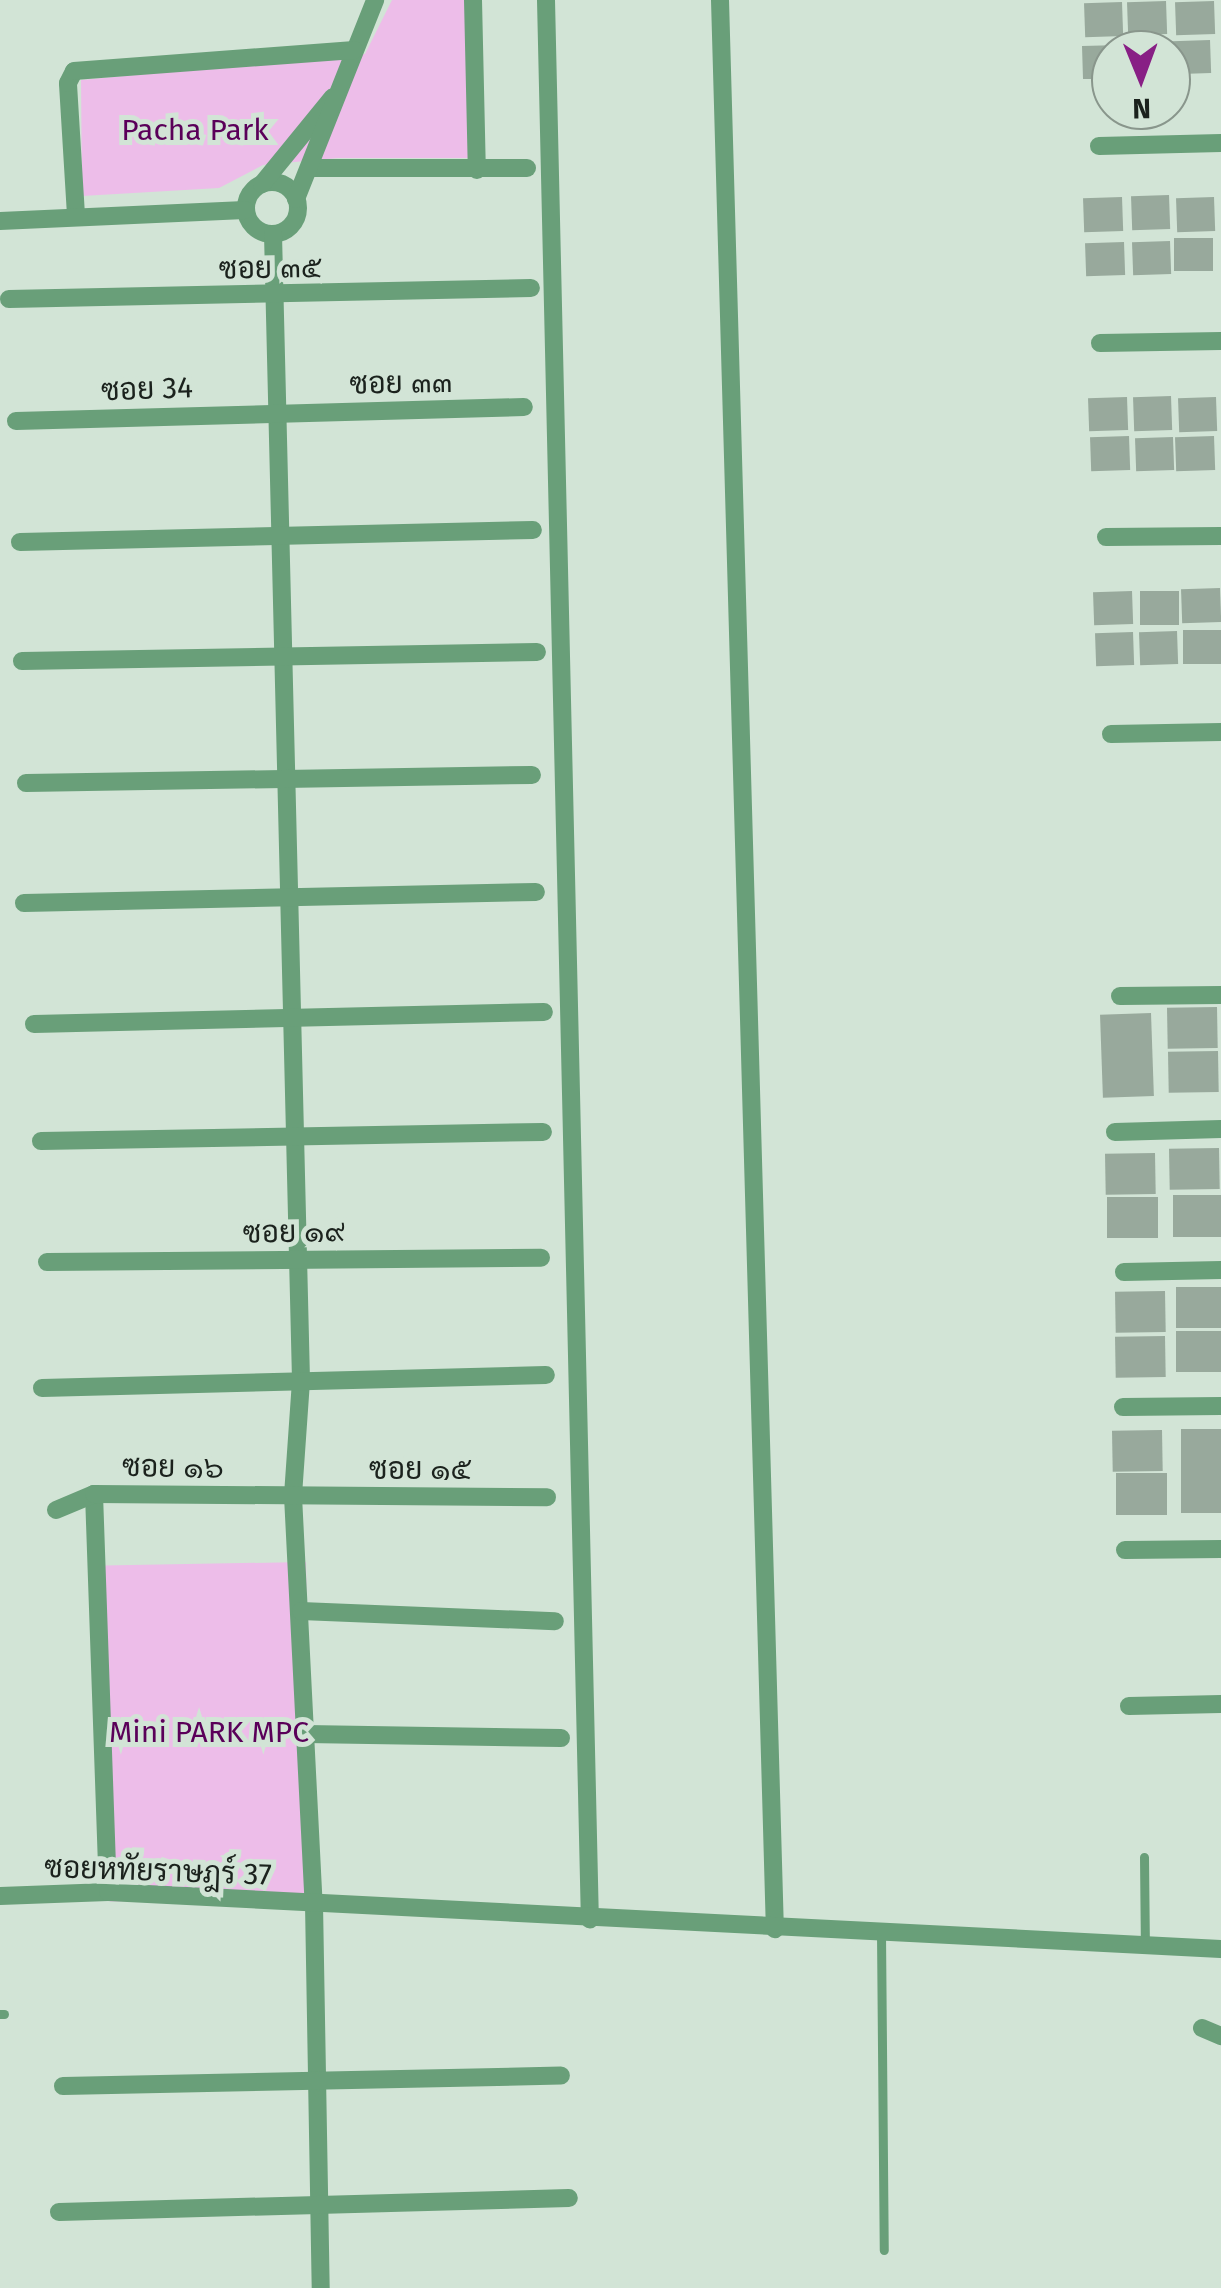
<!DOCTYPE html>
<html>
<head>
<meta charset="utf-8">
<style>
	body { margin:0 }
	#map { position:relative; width:1221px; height:2288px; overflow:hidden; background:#d2e4d6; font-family:"Fira Sans",Sarabun,sans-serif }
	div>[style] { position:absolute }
	.green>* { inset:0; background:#edbde9; transform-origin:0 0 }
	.building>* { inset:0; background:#98a99c; transform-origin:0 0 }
	.service>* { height:9px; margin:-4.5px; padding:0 4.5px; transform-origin:4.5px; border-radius:4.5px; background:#699f79 }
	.minor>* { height:18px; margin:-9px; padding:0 9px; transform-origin:9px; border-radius:9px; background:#699f79 }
	.minor>.ring { margin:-9px; padding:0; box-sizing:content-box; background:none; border:18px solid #699f79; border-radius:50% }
	span { translate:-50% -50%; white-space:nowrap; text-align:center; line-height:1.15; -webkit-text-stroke:10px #d2e4d6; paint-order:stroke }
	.park-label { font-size:30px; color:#5a0059 }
	.street-label { font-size:30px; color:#1b221d }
	.north { position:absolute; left:1091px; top:30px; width:100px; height:100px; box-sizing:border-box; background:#d2e4d6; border:2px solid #89968c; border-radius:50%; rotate:179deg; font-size:28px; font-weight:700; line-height:40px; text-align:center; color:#1b221d }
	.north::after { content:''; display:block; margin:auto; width:35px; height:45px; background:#881f85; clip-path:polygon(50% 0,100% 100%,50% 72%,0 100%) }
</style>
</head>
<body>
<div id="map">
	<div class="green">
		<i style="clip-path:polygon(392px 0,465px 0,469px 158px,338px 158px,263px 165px,219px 188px,82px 196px,81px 80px,365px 54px)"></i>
		<i style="left:306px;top:1562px;width:336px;height:202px;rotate:89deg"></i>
	</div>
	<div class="building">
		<i style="left:1166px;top:1px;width:33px;height:39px;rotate:88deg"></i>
		<i style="left:1214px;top:1px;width:33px;height:39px;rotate:88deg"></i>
		<i style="left:1122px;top:2px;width:34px;height:38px;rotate:88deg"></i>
		<i style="left:1210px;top:40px;width:33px;height:38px;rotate:88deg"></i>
		<i style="left:1166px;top:41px;width:9px;height:39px;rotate:90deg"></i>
		<i style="clip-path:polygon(1121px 45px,1111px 50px,1111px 79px,1083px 79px,1082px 46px)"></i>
		<i style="left:1169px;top:195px;width:34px;height:38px;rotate:88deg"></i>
		<i style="left:1122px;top:197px;width:34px;height:39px;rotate:88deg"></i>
		<i style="left:1214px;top:197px;width:34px;height:38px;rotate:88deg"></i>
		<i style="left:1213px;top:238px;width:33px;height:39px;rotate:90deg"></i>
		<i style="left:1170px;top:241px;width:33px;height:38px;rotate:88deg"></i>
		<i style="left:1124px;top:242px;width:33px;height:39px;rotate:88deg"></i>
		<i style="left:1171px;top:396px;width:34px;height:38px;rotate:88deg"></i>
		<i style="left:1127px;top:397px;width:33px;height:39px;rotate:88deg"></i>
		<i style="left:1216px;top:397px;width:34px;height:38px;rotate:88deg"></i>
		<i style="left:1129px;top:436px;width:34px;height:39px;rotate:88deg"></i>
		<i style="left:1214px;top:436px;width:34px;height:39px;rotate:88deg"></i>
		<i style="left:1173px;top:437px;width:33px;height:38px;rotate:88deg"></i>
		<i style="left:1220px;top:588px;width:34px;height:39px;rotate:88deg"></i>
		<i style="left:1132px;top:591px;width:33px;height:39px;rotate:88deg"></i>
		<i style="left:1179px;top:591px;width:34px;height:39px;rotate:90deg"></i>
		<i style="left:1221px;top:630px;width:34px;height:38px;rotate:90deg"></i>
		<i style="left:1177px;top:631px;width:33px;height:38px;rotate:88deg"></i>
		<i style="left:1133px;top:632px;width:33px;height:38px;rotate:88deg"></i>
		<i style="left:1217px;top:1007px;width:41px;height:50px;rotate:89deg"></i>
		<i style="left:1151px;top:1013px;width:83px;height:51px;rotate:88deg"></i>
		<i style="left:1218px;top:1051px;width:41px;height:50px;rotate:89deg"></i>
		<i style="left:1219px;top:1148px;width:41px;height:50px;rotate:89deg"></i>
		<i style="left:1155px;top:1153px;width:41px;height:50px;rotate:89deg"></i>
		<i style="left:1173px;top:1195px;width:48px;height:42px"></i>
		<i style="left:1158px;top:1197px;width:41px;height:51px;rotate:90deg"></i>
		<i style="left:1221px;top:1287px;width:41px;height:45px;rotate:90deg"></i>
		<i style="left:1165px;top:1291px;width:41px;height:50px;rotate:89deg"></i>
		<i style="left:1221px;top:1331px;width:41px;height:45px;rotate:90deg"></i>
		<i style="left:1165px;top:1336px;width:41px;height:50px;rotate:89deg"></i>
		<i style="left:1221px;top:1429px;width:84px;height:40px;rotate:90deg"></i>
		<i style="left:1162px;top:1430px;width:41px;height:50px;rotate:89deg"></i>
		<i style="left:1116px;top:1473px;width:51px;height:42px"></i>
	</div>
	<div class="service">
		<i style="left:1144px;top:1857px;width:89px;rotate:89.4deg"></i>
		<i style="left:881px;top:1933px;width:317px;rotate:89.5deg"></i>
		<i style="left:0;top:2014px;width:4px"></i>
	</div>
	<div class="minor">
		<i style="left:473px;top:0;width:170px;rotate:88.7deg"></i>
		<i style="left:546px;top:0;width:1920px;rotate:88.69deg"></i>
		<i style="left:720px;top:0;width:1930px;rotate:88.37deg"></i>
		<i style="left:1099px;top:146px;width:122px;rotate:-1.4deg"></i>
		<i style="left:312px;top:168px;width:215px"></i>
		<i class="ring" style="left:246px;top:182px;width:34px;height:34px"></i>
		<i style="left:262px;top:184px;width:112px;rotate:-50.8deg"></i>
		<i style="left:296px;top:199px;width:214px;rotate:-68.3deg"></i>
		<i style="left:76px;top:215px;width:132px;rotate:-93.5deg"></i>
		<i style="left:68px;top:83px;width:13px;rotate:-63deg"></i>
		<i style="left:74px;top:71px;width:281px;rotate:-4.3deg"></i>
		<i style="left:0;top:221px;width:245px;rotate:-2.6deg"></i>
		<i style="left:273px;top:234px;width:1147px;rotate:88.6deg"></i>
		<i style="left:301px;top:1381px;width:115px;rotate:94deg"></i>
		<i style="left:293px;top:1496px;width:409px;rotate:87.1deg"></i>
		<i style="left:314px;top:1904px;width:384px;rotate:89deg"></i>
		<i style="left:9px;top:299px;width:522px;rotate:-1.21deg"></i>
		<i style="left:1100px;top:343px;width:121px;rotate:-0.9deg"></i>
		<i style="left:16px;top:421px;width:508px;rotate:-1.58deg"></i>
		<i style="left:1106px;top:537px;width:115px;rotate:-0.5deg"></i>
		<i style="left:20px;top:542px;width:513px;rotate:-1.34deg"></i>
		<i style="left:22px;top:661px;width:515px;rotate:-1deg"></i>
		<i style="left:1111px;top:734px;width:110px;rotate:-1deg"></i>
		<i style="left:26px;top:783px;width:506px;rotate:-0.91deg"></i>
		<i style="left:24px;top:903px;width:512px;rotate:-1.23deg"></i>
		<i style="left:1120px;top:996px;width:101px;rotate:-0.6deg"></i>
		<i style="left:34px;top:1024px;width:510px;rotate:-1.35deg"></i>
		<i style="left:1115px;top:1132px;width:106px;rotate:-1.6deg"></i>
		<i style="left:41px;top:1141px;width:502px;rotate:-1.03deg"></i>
		<i style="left:47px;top:1262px;width:494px;rotate:-0.5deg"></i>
		<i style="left:1124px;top:1272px;width:97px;rotate:-1.2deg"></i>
		<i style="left:42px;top:1388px;width:504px;rotate:-1.48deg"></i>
		<i style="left:1123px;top:1407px;width:98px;rotate:-0.6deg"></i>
		<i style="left:94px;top:1494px;width:398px;rotate:88deg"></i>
		<i style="left:56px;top:1510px;width:41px;rotate:-22.8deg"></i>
		<i style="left:94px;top:1494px;width:453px;rotate:0.4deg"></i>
		<i style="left:1125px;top:1550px;width:96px;rotate:-0.6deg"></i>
		<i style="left:301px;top:1611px;width:254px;rotate:2.3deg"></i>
		<i style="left:1129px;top:1706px;width:92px;rotate:-1.2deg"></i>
		<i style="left:306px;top:1734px;width:255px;rotate:0.9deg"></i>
		<i style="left:0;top:1896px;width:108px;rotate:-2.1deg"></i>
		<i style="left:108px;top:1892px;width:1114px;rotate:2.93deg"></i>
		<i style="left:1202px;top:2028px;width:21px;rotate:23deg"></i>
		<i style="left:63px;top:2086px;width:498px;rotate:-1.2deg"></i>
		<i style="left:59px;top:2212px;width:510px;rotate:-1.57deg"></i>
	</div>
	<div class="park-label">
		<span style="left:195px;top:130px">Pacha Park</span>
		<span style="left:209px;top:1732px">Mini PARK MPC</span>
	</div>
	<div class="street-label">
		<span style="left:270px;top:268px;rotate:-1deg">ซอย ๓๕</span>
		<span style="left:401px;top:383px;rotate:-1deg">ซอย ๓๓</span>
		<span style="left:147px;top:389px;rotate:-2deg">ซอย 34</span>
		<span style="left:294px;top:1232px;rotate:-1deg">ซอย ๑๙</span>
		<span style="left:173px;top:1467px;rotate:1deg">ซอย ๑๖</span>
		<span style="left:420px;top:1469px">ซอย ๑๕</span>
		<span style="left:158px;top:1871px;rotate:2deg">ซอยหทัยราษฎร์ 37</span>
	</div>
	<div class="north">N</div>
</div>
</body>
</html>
